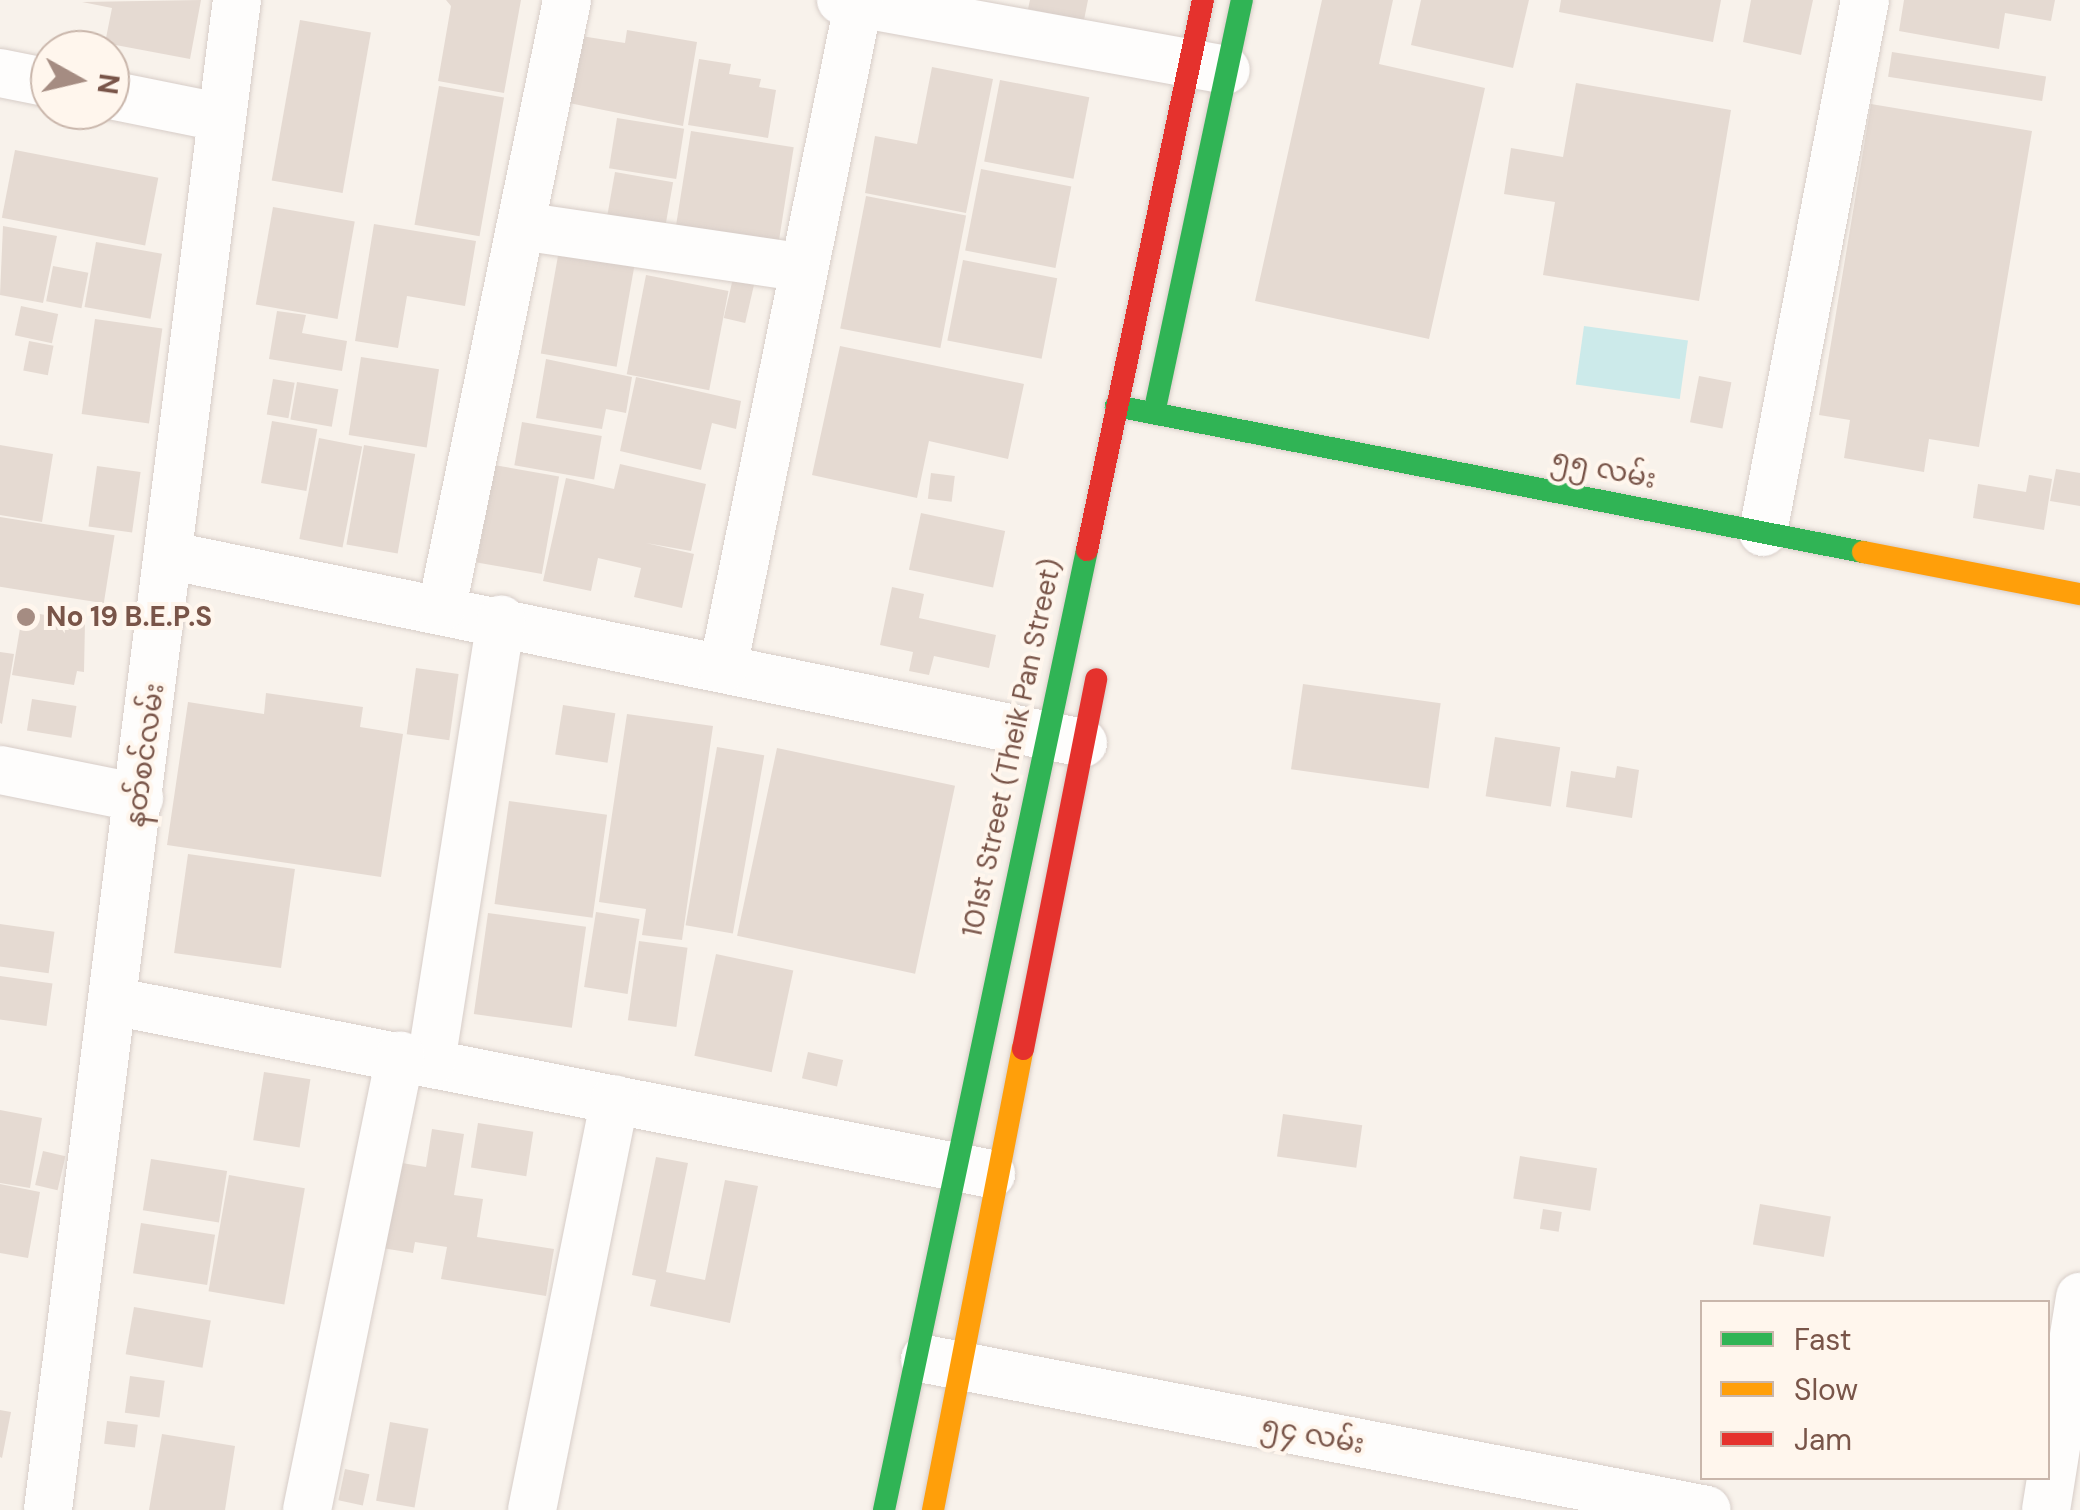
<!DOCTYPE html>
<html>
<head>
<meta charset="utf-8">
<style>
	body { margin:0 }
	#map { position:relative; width:2080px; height:1510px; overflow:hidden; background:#f8f2eb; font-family:"DM Sans","Noto Sans Myanmar",sans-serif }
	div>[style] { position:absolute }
	.water>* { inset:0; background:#cceaea; transform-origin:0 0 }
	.building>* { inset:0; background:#e5dad2; transform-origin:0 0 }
	.roads { filter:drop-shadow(0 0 2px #d7cdc8) drop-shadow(0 0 2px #d7cdc8) }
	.street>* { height:48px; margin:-24px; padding:0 24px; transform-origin:24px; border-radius:24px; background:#fefdfc }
	.fast>* { height:22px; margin:-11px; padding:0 11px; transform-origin:11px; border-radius:11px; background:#30b455 }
	.slow>* { height:22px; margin:-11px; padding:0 11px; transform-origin:11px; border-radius:11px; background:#ff9f0a }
	.jam>* { height:22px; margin:-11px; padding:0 11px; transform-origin:11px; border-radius:11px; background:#e5322d }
	.dots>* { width:28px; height:28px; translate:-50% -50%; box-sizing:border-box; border:5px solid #fff6ed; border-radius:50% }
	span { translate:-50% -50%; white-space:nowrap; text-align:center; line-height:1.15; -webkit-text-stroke:8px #fff6ed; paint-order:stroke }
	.street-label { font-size:28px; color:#795549 }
	.poi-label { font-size:28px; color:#795549; font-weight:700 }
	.left { translate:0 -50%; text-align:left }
	.legend { position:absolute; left:1700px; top:1300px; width:350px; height:180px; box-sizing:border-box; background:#fff6ed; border:2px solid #c9b6ab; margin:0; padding:12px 18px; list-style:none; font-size:30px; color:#795549 }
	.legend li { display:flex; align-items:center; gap:20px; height:50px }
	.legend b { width:50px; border:2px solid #c9b6ab }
	.north { position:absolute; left:30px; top:30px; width:100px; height:100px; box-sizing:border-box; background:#fff6ed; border:2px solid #c9b6ab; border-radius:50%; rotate:98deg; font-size:28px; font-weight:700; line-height:40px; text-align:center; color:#795549 }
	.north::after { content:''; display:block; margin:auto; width:35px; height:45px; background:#a58c82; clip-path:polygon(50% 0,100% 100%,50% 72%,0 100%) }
</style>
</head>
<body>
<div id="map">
	<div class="water">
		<i style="left:1584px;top:326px;width:105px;height:59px;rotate:8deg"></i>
	</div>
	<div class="building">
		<i style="clip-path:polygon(201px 0,190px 59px,105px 43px,112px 8px,82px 2px)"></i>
		<i style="clip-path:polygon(446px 0,521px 0,504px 93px,438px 81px,451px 6px)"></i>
		<i style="clip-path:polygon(1030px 0,1088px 0,1084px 20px,1028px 9px)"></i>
		<i style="clip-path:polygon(1322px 0,1393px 0,1379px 64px,1485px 88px,1429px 339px,1255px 301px)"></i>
		<i style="clip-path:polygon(1421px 0,1529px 0,1513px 68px,1411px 45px)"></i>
		<i style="clip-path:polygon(1561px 0,1721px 0,1713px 42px,1559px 12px)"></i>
		<i style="clip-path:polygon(1751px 0,1813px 0,1801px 55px,1743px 42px)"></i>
		<i style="clip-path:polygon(1904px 0,2055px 0,2051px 21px,2005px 13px,1999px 49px,1899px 31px)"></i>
		<i style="left:300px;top:20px;width:72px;height:163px;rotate:10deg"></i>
		<i style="clip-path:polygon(627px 30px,697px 42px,683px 126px,564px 102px,575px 35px,625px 43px)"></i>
		<i style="left:1892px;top:52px;width:156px;height:25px;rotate:9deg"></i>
		<i style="clip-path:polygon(699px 59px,731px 64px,729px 74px,761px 79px,759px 87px,776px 90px,768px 138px,688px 125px)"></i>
		<i style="clip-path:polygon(932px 67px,993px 79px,966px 213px,865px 193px,875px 136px,917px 144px)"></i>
		<i style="left:1000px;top:80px;width:91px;height:83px;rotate:11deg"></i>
		<i style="clip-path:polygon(1576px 83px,1731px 110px,1699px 301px,1543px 275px,1555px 202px,1504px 194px,1511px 148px,1563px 157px)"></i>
		<i style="left:439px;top:86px;width:66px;height:141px;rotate:10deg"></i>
		<i style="clip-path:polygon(1871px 104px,2032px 131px,1979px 447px,1929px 439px,1924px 472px,1844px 458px,1850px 420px,1819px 415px)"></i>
		<i style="left:617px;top:118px;width:68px;height:51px;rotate:9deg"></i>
		<i style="left:691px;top:131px;width:104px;height:107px;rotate:9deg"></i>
		<i style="left:15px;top:150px;width:146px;height:69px;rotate:11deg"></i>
		<i style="left:981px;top:169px;width:92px;height:83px;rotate:11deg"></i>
		<i style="left:615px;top:172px;width:59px;height:46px;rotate:10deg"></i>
		<i style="left:866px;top:196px;width:102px;height:135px;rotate:11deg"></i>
		<i style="left:273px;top:207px;width:83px;height:99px;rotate:10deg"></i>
		<i style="clip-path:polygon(374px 224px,476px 241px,465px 306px,407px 296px,398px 348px,355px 341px)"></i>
		<i style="clip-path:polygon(3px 226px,57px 236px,43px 303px,0 295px)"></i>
		<i style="left:96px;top:242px;width:67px;height:66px;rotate:10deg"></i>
		<i style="left:559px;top:250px;width:77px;height:105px;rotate:10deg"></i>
		<i style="left:963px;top:260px;width:96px;height:82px;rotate:11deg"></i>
		<i style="left:53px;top:266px;width:36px;height:36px;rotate:11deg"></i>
		<i style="left:646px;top:275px;width:84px;height:101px;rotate:11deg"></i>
		<i style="left:733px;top:278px;width:22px;height:41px;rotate:13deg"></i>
		<i style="left:21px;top:306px;width:38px;height:30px;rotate:12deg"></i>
		<i style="clip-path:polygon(277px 311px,306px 315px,302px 333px,347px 341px,342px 371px,269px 359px)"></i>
		<i style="left:95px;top:319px;width:68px;height:96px;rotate:8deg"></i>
		<i style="left:29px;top:341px;width:25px;height:30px;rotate:11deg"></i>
		<i style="clip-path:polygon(840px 346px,1024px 384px,1008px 459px,929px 441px,917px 498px,812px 475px)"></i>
		<i style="left:361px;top:357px;width:79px;height:79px;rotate:9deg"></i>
		<i style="clip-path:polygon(546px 359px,632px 377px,626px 413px,606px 409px,602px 429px,536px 418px)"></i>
		<i style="left:1699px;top:376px;width:33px;height:47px;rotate:11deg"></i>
		<i style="clip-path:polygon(636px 377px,741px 401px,736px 429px,712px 423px,701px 470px,620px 451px)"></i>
		<i style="left:273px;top:379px;width:22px;height:36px;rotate:10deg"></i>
		<i style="left:297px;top:382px;width:42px;height:38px;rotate:10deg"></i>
		<i style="left:272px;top:421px;width:46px;height:63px;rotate:10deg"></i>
		<i style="left:522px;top:422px;width:81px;height:44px;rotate:10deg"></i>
		<i style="left:319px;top:438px;width:44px;height:103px;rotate:11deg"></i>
		<i style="clip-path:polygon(0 445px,53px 454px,42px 522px,0 515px)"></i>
		<i style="left:364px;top:445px;width:52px;height:101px;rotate:10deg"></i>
		<i style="clip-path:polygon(620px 464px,706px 484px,691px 551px,646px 543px,694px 554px,682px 608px,634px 597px,641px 568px,598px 558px,591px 591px,543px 581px,566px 478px,614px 489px)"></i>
		<i style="left:494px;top:465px;width:66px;height:99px;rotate:10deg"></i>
		<i style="left:97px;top:466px;width:44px;height:61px;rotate:8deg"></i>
		<i style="clip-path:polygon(2056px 469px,2080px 473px,2080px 506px,2050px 501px)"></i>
		<i style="left:931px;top:473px;width:24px;height:26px;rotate:7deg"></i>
		<i style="clip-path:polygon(2029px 475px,2052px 479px,2044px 530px,1973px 518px,1978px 484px,2026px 492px)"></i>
		<i style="left:921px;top:513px;width:86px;height:58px;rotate:12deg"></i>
		<i style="left:0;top:517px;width:116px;height:69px;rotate:9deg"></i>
		<i style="clip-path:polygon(892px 587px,924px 594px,919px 618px,996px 635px,989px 668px,934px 656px,929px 675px,909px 671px,913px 652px,880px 645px)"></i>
		<i style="clip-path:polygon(23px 611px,85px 622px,84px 672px,77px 671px,74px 685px,12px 675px)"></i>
		<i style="clip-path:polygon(0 652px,14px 654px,2px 724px,0 723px)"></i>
		<i style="left:416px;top:668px;width:43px;height:67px;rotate:8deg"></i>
		<i style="left:1303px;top:684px;width:139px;height:86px;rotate:8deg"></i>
		<i style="clip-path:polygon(266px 693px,363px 707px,360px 727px,403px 734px,381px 877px,167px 845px,188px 702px,264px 714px)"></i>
		<i style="left:32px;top:699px;width:45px;height:32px;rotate:9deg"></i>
		<i style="left:563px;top:705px;width:53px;height:50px;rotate:9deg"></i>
		<i style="clip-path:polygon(627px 714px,713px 726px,682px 940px,642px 935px,646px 909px,599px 902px)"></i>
		<i style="left:1495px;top:737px;width:66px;height:60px;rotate:9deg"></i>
		<i style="left:717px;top:747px;width:48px;height:181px;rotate:10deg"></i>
		<i style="left:777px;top:748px;width:182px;height:192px;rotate:12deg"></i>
		<i style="clip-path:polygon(1617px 766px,1639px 770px,1632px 818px,1566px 807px,1571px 771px,1615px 778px)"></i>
		<i style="left:509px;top:801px;width:99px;height:104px;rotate:8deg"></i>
		<i style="left:188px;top:854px;width:108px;height:100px;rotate:8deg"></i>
		<i style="left:596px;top:912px;width:44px;height:76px;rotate:9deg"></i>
		<i style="left:488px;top:913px;width:99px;height:102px;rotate:8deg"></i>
		<i style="left:0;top:924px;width:55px;height:42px;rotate:8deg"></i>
		<i style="left:639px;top:941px;width:49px;height:80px;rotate:8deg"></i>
		<i style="left:716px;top:954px;width:79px;height:104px;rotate:12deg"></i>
		<i style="left:0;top:976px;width:53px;height:43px;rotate:8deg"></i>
		<i style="left:808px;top:1052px;width:36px;height:27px;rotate:13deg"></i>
		<i style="left:264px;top:1072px;width:47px;height:69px;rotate:9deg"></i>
		<i style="clip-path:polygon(0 1110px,42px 1118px,30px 1188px,0 1183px)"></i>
		<i style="left:1283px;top:1114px;width:80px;height:43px;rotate:8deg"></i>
		<i style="left:478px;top:1123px;width:56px;height:45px;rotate:9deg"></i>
		<i style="clip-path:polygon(432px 1129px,464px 1134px,454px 1195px,483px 1199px,477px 1237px,554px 1249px,546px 1296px,441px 1279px,447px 1247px,415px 1242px,413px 1253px,382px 1248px,396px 1162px,426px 1167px)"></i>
		<i style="left:43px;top:1151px;width:23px;height:35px;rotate:13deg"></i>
		<i style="left:1520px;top:1156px;width:78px;height:43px;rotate:9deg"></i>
		<i style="clip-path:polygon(656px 1157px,688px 1163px,666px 1272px,705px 1280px,725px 1180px,758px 1186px,730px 1323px,650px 1306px,656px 1280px,632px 1275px)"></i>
		<i style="left:151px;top:1159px;width:77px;height:52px;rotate:9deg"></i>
		<i style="left:229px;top:1175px;width:77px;height:118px;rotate:10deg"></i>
		<i style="clip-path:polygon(0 1184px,40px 1192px,28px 1258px,0 1253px)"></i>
		<i style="left:1760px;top:1204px;width:72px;height:41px;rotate:10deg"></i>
		<i style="left:1543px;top:1209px;width:19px;height:20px;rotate:9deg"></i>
		<i style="left:141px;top:1223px;width:75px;height:51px;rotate:9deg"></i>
		<i style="left:134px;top:1307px;width:78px;height:48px;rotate:10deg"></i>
		<i style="left:130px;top:1376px;width:35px;height:37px;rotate:8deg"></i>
		<i style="clip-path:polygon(0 1410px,11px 1412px,2px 1458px,0 1457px)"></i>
		<i style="left:107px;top:1421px;width:31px;height:23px;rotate:7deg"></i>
		<i style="left:390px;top:1422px;width:39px;height:80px;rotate:10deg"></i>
		<i style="clip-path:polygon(162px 1434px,235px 1446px,225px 1510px,149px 1510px)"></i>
		<i style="left:345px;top:1469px;width:25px;height:32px;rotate:12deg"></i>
	</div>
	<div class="roads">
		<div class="street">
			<i style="left:841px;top:0;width:391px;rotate:10.3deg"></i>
			<i style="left:0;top:73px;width:51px;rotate:11.3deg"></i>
			<i style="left:110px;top:95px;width:111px;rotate:11.4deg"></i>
			<i style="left:521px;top:226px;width:286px;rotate:8.4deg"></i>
			<i style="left:1763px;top:532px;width:542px;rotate:-79.15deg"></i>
			<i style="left:172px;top:556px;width:930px;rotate:11.6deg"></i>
			<i style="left:442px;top:607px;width:620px;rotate:-78.36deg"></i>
			<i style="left:723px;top:668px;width:682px;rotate:-78.49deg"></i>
			<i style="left:0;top:770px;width:142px;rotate:11.4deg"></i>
			<i style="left:112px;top:1001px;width:896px;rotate:11.13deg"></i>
			<i style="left:431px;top:1062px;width:448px;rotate:-81deg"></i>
			<i style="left:925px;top:1359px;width:796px;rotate:10.93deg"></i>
			<i style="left:48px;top:1510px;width:1522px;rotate:-82.87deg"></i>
			<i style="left:307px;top:1510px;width:464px;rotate:-78.4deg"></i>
			<i style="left:532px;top:1510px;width:419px;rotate:-78.6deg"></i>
			<i style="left:2046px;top:1510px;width:216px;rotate:-80.9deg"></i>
		</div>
		<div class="fast">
			<i style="left:1156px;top:404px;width:413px;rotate:-78deg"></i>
			<i style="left:1116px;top:406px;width:761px;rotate:11.06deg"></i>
			<i style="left:884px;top:1510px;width:981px;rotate:-78.06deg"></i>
		</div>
		<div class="slow">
			<i style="left:1863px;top:552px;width:221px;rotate:11deg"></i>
			<i style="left:933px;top:1510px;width:470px;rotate:-79deg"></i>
		</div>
		<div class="jam">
			<i style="left:1087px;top:550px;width:562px;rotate:-78.09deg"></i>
			<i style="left:1023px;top:1049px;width:377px;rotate:-78.8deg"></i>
		</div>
	</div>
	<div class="dots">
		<i style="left:26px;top:617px;background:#a58c82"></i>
	</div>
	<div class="street-label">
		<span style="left:1604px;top:469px;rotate:12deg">၅၅ လမ်း</span>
		<span style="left:1012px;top:748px;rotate:-78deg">101st Street (Theik Pan Street)</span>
		<span style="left:145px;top:755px;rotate:-82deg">နတ်စင်လမ်း</span>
		<span style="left:1313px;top:1435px;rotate:11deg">၅၄ လမ်း</span>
	</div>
	<div class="poi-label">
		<span class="left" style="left:46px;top:617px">No 19 B.E.P.S</span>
	</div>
	<ul class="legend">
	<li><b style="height:12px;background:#30b455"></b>Fast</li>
	<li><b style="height:12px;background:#ff9f0a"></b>Slow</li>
	<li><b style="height:12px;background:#e5322d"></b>Jam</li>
	</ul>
	<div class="north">N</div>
</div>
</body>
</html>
